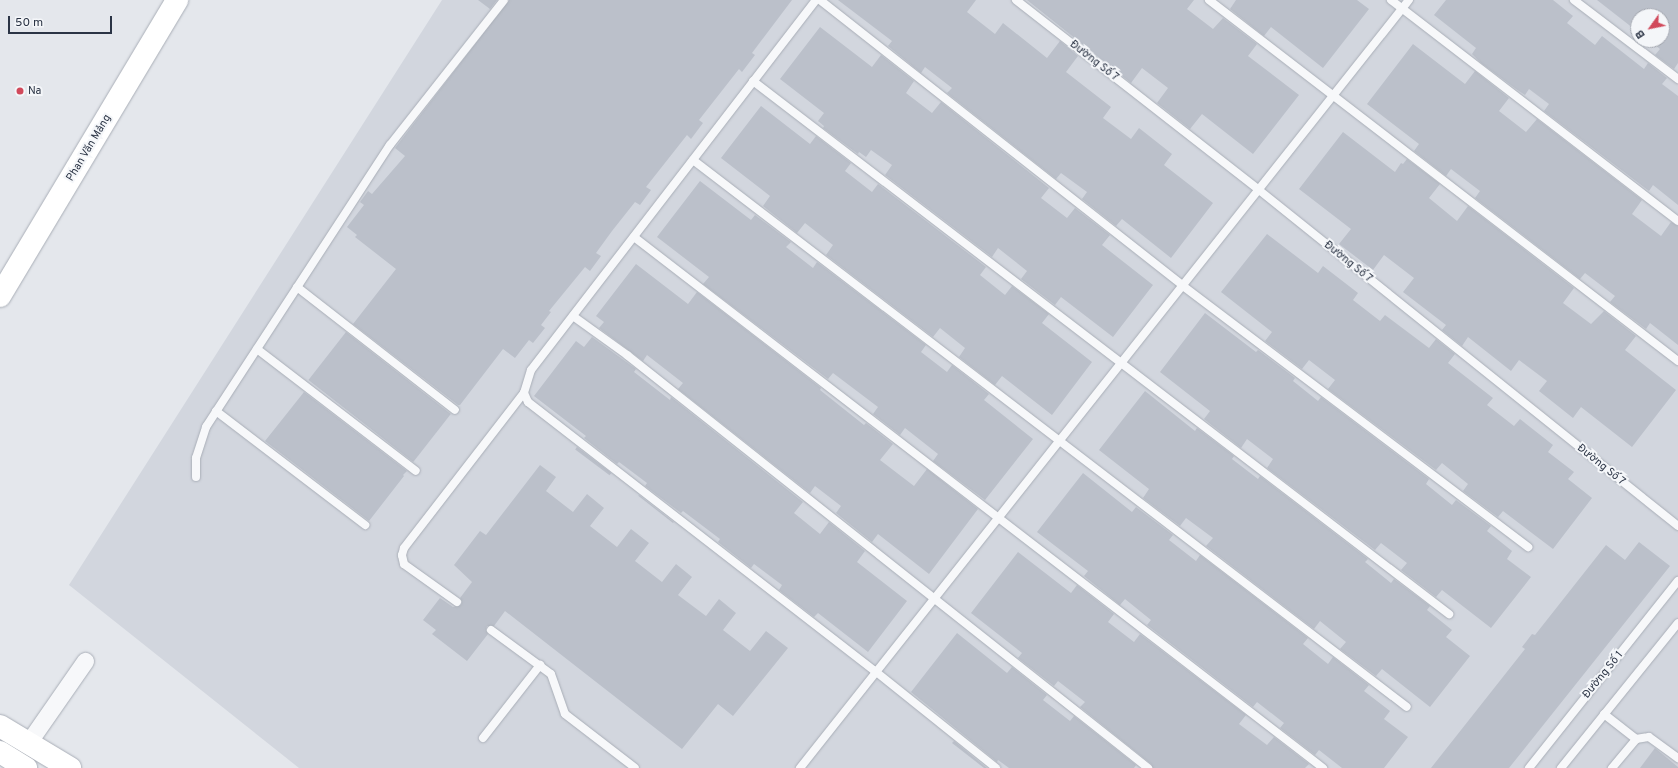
<!DOCTYPE html>
<html>
<head>
<meta charset="utf-8">
<style>
	body { margin:0 }
	#map { position:relative; width:1678px; height:768px; overflow:hidden; background:#e4e7ec; font-family:Overpass,sans-serif }
	div>[style] { position:absolute }
	.built>* { inset:0; background:#d2d6de }
	.building>* { inset:0; background:#bbc0ca; transform-origin:0 0 }
	.roads { filter:drop-shadow(0 0 1px #a9aeb7) drop-shadow(0 0 1px #a9aeb7) }
	.service>* { height:8px; margin:-4px; padding:0 4px; transform-origin:4px; border-radius:4px; background:#f7f8fa }
	.minor>* { height:17px; margin:-8.5px; padding:0 8.5px; transform-origin:8.5px; border-radius:8.5px; background:#f7f8fa }
	.secondary>* { height:22px; margin:-11px; padding:0 11px; transform-origin:11px; border-radius:11px; background:#fff }
	.primary>* { height:22px; margin:-11px; padding:0 11px; transform-origin:11px; border-radius:11px; background:#fff }
	.dots>* { width:11px; height:11px; translate:-50% -50%; box-sizing:border-box; border:2px solid #f4f6f9; border-radius:50% }
	span { translate:-50% -50%; white-space:nowrap; text-align:center; line-height:1.15; -webkit-text-stroke:4px #f4f6f9; paint-order:stroke }
	.street-label { font-size:11px; color:#2b3445 }
	.poi-label { font-size:11px; color:#2b3445 }
	.left { translate:0 -50%; text-align:left }
	.north { position:absolute; left:1630px; top:8px; width:40px; height:40px; box-sizing:border-box; background:#f4f6f9; border:1px solid #a4a8b1; border-radius:50%; rotate:237deg; font-size:11px; font-weight:700; line-height:16px; text-align:center; color:#2b3445 }
	.north::after { content:''; display:block; margin:auto; width:14px; height:18px; background:#d1495b; clip-path:polygon(50% 0,100% 100%,50% 72%,0 100%) }
	.scale { position:absolute; left:8px; top:16px; width:104px; height:18px; box-sizing:border-box; border:2px solid #2b3445; border-top:0; padding-left:5px; font-size:12px; line-height:14px; white-space:nowrap; color:#2b3445; -webkit-text-stroke:3px #f4f6f9; paint-order:stroke }
</style>
</head>
<body>
<div id="map">
	<div class="built">
		<i style="clip-path:polygon(evenodd,442px 0,1678px 0,1678px 768px,299px 768px,69px 585px,442px 0,1638px 16px,1662px 16px,1662px 40px,1638px 40px,1638px 16px)"></i>
	</div>
	<div class="building">
		<i style="clip-path:polygon(478px 0,497px 0,490px 9px)"></i>
		<i style="clip-path:polygon(509px 0,792px 0,752px 53px,755px 55px,742px 72px,739px 69px,699px 120px,703px 123px,691px 139px,687px 135px,646px 187px,651px 190px,640px 205px,635px 202px,612px 231px,596px 253px,601px 256px,590px 271px,585px 267px,549px 311px,551px 312px,541px 325px,545px 328px,533px 343px,529px 340px,515px 358px,503px 349px,460px 405px,458px 405px,353px 324px,396px 269px,355px 237px,357px 235px,347px 227px,364px 205px,360px 202px,368px 191px,372px 194px,405px 156px,395px 148px)"></i>
		<i style="clip-path:polygon(838px 0,976px 0,967px 12px,995px 34px,1003px 23px,1047px 58px,1060px 41px,1078px 56px,1066px 72px,1111px 107px,1103px 118px,1131px 139px,1139px 128px,1172px 154px,1164px 165px,1213px 203px,1171px 258px,1122px 219px,1116px 226px,1082px 199px,1087px 192px,1061px 173px,1056px 179px,947px 93px,952px 88px,925px 67px,921px 73px,888px 46px,892px 41px)"></i>
		<i style="clip-path:polygon(1027px 0,1194px 0,1187px 9px,1213px 29px,1223px 18px,1257px 44px,1248px 56px,1299px 95px,1253px 154px,1202px 114px,1190px 129px,1157px 103px,1168px 88px,1142px 68px,1131px 83px)"></i>
		<i style="clip-path:polygon(1236px 0,1357px 0,1369px 9px,1323px 68px,1271px 27px,1264px 36px,1230px 9px)"></i>
		<i style="clip-path:polygon(1446px 0,1553px 0,1573px 16px,1567px 23px,1595px 45px,1602px 36px,1644px 69px,1648px 63px,1667px 78px,1662px 84px,1678px 96px,1678px 205px,1653px 185px,1649px 191px,1544px 111px,1549px 104px,1529px 89px,1525px 95px,1516px 89px,1481px 63px,1472px 54px,1476px 48px,1434px 15px)"></i>
		<i style="clip-path:polygon(1597px 0,1678px 0,1678px 63px,1674px 69px,1655px 55px,1660px 49px,1649px 40px,1662px 40px,1662px 16px,1638px 16px,1638px 32px)"></i>
		<i style="clip-path:polygon(820px 27px,872px 67px,881px 55px,914px 81px,906px 93px,932px 113px,941px 102px,1049px 188px,1041px 198px,1067px 218px,1075px 208px,1110px 235px,1102px 245px,1153px 285px,1113px 337px,1061px 297px,1055px 305px,1021px 279px,1027px 271px,998px 248px,992px 257px,885px 175px,892px 165px,871px 150px,866px 157px,859px 152px,858px 154px,823px 128px,824px 126px,818px 121px,824px 113px,780px 79px)"></i>
		<i style="clip-path:polygon(1413px 44px,1465px 84px,1475px 71px,1509px 98px,1499px 111px,1526px 132px,1537px 119px,1642px 200px,1632px 214px,1661px 236px,1671px 222px,1678px 226px,1678px 345px,1650px 323px,1646px 329px,1610px 302px,1615px 296px,1585px 273px,1580px 279px,1475px 198px,1480px 191px,1451px 169px,1446px 176px,1414px 151px,1419px 144px,1367px 104px)"></i>
		<i style="clip-path:polygon(761px 106px,810px 144px,816px 136px,851px 163px,845px 171px,872px 192px,878px 184px,986px 267px,980px 275px,1005px 295px,1012px 286px,1049px 314px,1042px 323px,1092px 362px,1052px 415px,1002px 376px,995px 385px,959px 357px,965px 348px,940px 328px,933px 337px,826px 255px,833px 245px,805px 223px,797px 233px,763px 206px,770px 196px,721px 158px)"></i>
		<i style="clip-path:polygon(1343px 132px,1395px 172px,1401px 163px,1403px 164px,1407px 159px,1440px 184px,1429px 198px,1457px 221px,1468px 206px,1574px 288px,1563px 303px,1591px 324px,1604px 311px,1636px 336px,1625px 350px,1676px 390px,1632px 447px,1581px 407px,1573px 418px,1539px 391px,1547px 381px,1519px 360px,1511px 371px,1468px 337px,1462px 346px,1442px 330px,1446px 325px,1403px 292px,1414px 278px,1384px 255px,1373px 270px,1339px 244px,1351px 229px,1299px 189px)"></i>
		<i style="clip-path:polygon(700px 181px,751px 220px,755px 215px,791px 242px,786px 247px,813px 268px,817px 262px,926px 345px,921px 352px,947px 372px,952px 365px,989px 394px,984px 400px,1033px 439px,985px 500px,933px 461px,938px 454px,905px 428px,900px 435px,873px 414px,878px 407px,833px 373px,828px 379px,703px 284px,709px 277px,657px 237px)"></i>
		<i style="clip-path:polygon(1267px 234px,1318px 273px,1323px 266px,1358px 293px,1353px 300px,1380px 321px,1385px 315px,1429px 348px,1436px 339px,1455px 354px,1448px 363px,1493px 398px,1487px 405px,1514px 426px,1520px 419px,1553px 445px,1548px 452px,1574px 472px,1568px 479px,1592px 498px,1553px 549px,1503px 511px,1498px 517px,1463px 491px,1468px 484px,1442px 463px,1436px 470px,1328px 389px,1335px 380px,1309px 360px,1302px 369px,1265px 341px,1272px 332px,1221px 292px)"></i>
		<i style="clip-path:polygon(636px 264px,688px 304px,697px 292px,821px 388px,820px 390px,864px 425px,866px 423px,893px 444px,880px 460px,914px 486px,927px 469px,978px 509px,929px 574px,878px 534px,872px 542px,836px 513px,841px 506px,815px 486px,810px 493px,678px 389px,683px 383px,647px 355px,643px 361px,599px 328px,604px 322px,596px 316px)"></i>
		<i style="clip-path:polygon(1205px 313px,1256px 352px,1258px 350px,1295px 378px,1293px 381px,1318px 401px,1321px 397px,1429px 479px,1426px 484px,1452px 505px,1456px 500px,1491px 526px,1487px 531px,1512px 551px,1507px 559px,1531px 577px,1491px 628px,1442px 590px,1436px 597px,1401px 570px,1407px 563px,1381px 543px,1375px 550px,1267px 468px,1273px 459px,1247px 439px,1241px 448px,1204px 419px,1210px 411px,1160px 372px)"></i>
		<i style="left:346px;top:332px;width:133px;height:61px;rotate:38deg"></i>
		<i style="clip-path:polygon(592px 337px,636px 369px,634px 372px,670px 400px,671px 397px,803px 502px,794px 513px,820px 534px,829px 522px,865px 551px,857px 562px,907px 601px,868px 652px,818px 613px,814px 617px,779px 590px,782px 585px,754px 564px,751px 568px,718px 542px,720px 539px,683px 511px,681px 513px,645px 486px,647px 483px,619px 462px,617px 464px,584px 438px,586px 436px,534px 396px,576px 341px,584px 347px)"></i>
		<i style="clip-path:polygon(1145px 391px,1195px 431px,1197px 428px,1234px 456px,1232px 459px,1258px 479px,1260px 476px,1368px 559px,1365px 562px,1391px 583px,1394px 579px,1430px 606px,1427px 610px,1452px 630px,1446px 637px,1470px 656px,1430px 707px,1382px 669px,1376px 676px,1340px 649px,1346px 642px,1320px 621px,1314px 629px,1206px 546px,1213px 538px,1186px 518px,1180px 526px,1143px 498px,1149px 489px,1099px 450px)"></i>
		<i style="clip-path:polygon(304px 392px,407px 471px,403px 475px,404px 476px,369px 521px,265px 441px)"></i>
		<i style="left:577px;top:447px;width:43px;height:3px;rotate:37deg"></i>
		<i style="clip-path:polygon(540px 465px,556px 477px,546px 491px,573px 512px,587px 494px,604px 508px,590px 526px,617px 547px,631px 529px,649px 543px,635px 561px,662px 582px,676px 564px,692px 577px,678px 595px,706px 616px,719px 599px,736px 613px,723px 630px,750px 651px,766px 631px,788px 648px,733px 716px,718px 704px,682px 749px,505px 611px,494px 626px,487px 626px,486px 630px,488px 634px,467px 661px,432px 634px,436px 630px,423px 620px,440px 598px,453px 607px,461px 605px,462px 602px,460px 598px,472px 582px,454px 565px,480px 531px,486px 535px)"></i>
		<i style="clip-path:polygon(1083px 473px,1132px 512px,1136px 507px,1173px 535px,1169px 540px,1196px 561px,1200px 555px,1308px 638px,1303px 644px,1328px 664px,1333px 657px,1369px 685px,1364px 691px,1390px 711px,1384px 719px,1408px 737px,1384px 768px,1342px 768px,1319px 750px,1315px 755px,1280px 728px,1284px 723px,1257px 702px,1253px 707px,1147px 625px,1151px 620px,1125px 599px,1120px 605px,1084px 576px,1088px 571px,1037px 532px)"></i>
		<i style="left:639px;top:495px;width:44px;height:1px;rotate:38deg"></i>
		<i style="clip-path:polygon(1639px 542px,1670px 566px,1509px 768px,1431px 768px,1525px 649px,1522px 647px,1532px 634px,1535px 635px,1606px 545px,1625px 560px)"></i>
		<i style="clip-path:polygon(1018px 552px,1071px 593px,1077px 585px,1114px 614px,1108px 622px,1134px 642px,1140px 634px,1246px 715px,1239px 724px,1267px 745px,1274px 737px,1309px 764px,1305px 768px,1153px 768px,1151px 764px,1080px 707px,1085px 702px,1058px 681px,1054px 686px,1018px 658px,1022px 653px,971px 613px)"></i>
		<i style="clip-path:polygon(957px 633px,1007px 673px,1012px 667px,1047px 695px,1043px 700px,1070px 721px,1074px 716px,1136px 765px,1134px 768px,1009px 768px,998px 760px,997px 762px,911px 692px)"></i>
		<i style="clip-path:polygon(954px 741px,987px 768px,984px 768px,952px 743px)"></i>
		<i style="clip-path:polygon(1655px 748px,1678px 767px,1678px 768px,1640px 768px)"></i>
	</div>
	<div class="roads">
		<div class="service">
			<i style="left:816px;top:0;width:467px;rotate:127.6deg"></i>
			<i style="left:531px;top:370px;width:24px;rotate:107deg"></i>
			<i style="left:524px;top:393px;width:10px;rotate:66deg"></i>
			<i style="left:528px;top:402px;width:439px;rotate:37.8deg"></i>
			<i style="left:875px;top:671px;width:155px;rotate:38.7deg"></i>
			<i style="left:820px;top:0;width:462px;rotate:38.2deg"></i>
			<i style="left:1183px;top:286px;width:433px;rotate:37.1deg"></i>
			<i style="left:1016px;top:0;width:308px;rotate:38deg"></i>
			<i style="left:1259px;top:190px;width:537px;rotate:38.73deg"></i>
			<i style="left:1209px;top:0;width:592px;rotate:37.59deg"></i>
			<i style="left:1391px;top:0;width:362px;rotate:37.6deg"></i>
			<i style="left:1574px;top:0;width:131px;rotate:37.2deg"></i>
			<i style="left:753px;top:81px;width:877px;rotate:37.45deg"></i>
			<i style="left:693px;top:160px;width:899px;rotate:37.46deg"></i>
			<i style="left:634px;top:237px;width:870px;rotate:37.62deg"></i>
			<i style="left:297px;top:287px;width:200px;rotate:37.9deg"></i>
			<i style="left:573px;top:316px;width:67px;rotate:35.8deg"></i>
			<i style="left:627px;top:355px;width:665px;rotate:38.4deg"></i>
			<i style="left:257px;top:349px;width:200px;rotate:37.5deg"></i>
			<i style="left:216px;top:411px;width:188px;rotate:37.4deg"></i>
			<i style="left:196px;top:477px;width:19px;rotate:-90deg"></i>
			<i style="left:196px;top:458px;width:33px;rotate:-72deg"></i>
			<i style="left:206px;top:427px;width:337px;rotate:-56.9deg"></i>
			<i style="left:390px;top:145px;width:184px;rotate:-51.8deg"></i>
			<i style="left:457px;top:602px;width:65px;rotate:-144.4deg"></i>
			<i style="left:404px;top:564px;width:9px;rotate:-103deg"></i>
			<i style="left:402px;top:555px;width:7px;rotate:-74deg"></i>
			<i style="left:404px;top:548px;width:196px;rotate:-52.3deg"></i>
			<i style="left:491px;top:630px;width:74px;rotate:36.3deg"></i>
			<i style="left:551px;top:674px;width:42px;rotate:70.7deg"></i>
			<i style="left:565px;top:714px;width:88px;rotate:37.6deg"></i>
			<i style="left:1604px;top:714px;width:41px;rotate:38deg"></i>
			<i style="left:483px;top:738px;width:93px;rotate:-52deg"></i>
			<i style="left:800px;top:768px;width:980px;rotate:-51.59deg"></i>
			<i style="left:1529px;top:768px;width:239px;rotate:-51.5deg"></i>
			<i style="left:1561px;top:768px;width:186px;rotate:-51.1deg"></i>
			<i style="left:1612px;top:768px;width:38px;rotate:-50deg"></i>
			<i style="left:1636px;top:739px;width:13px;rotate:-9deg"></i>
			<i style="left:1649px;top:737px;width:36px;rotate:36deg"></i>
		</div>
		<div class="minor">
			<i style="left:28px;top:743px;width:100px;rotate:-55.2deg"></i>
		</div>
		<div class="secondary">
			<i style="left:0;top:726px;width:82px;rotate:31deg"></i>
			<i style="left:0;top:752px;width:31px;rotate:32deg"></i>
		</div>
		<div class="primary">
			<i style="left:0;top:296px;width:345px;rotate:-59.1deg"></i>
		</div>
	</div>
	<div class="dots">
		<i style="left:20px;top:91px;background:#d1495b"></i>
	</div>
	<div class="street-label">
		<span style="left:1094px;top:61px;rotate:38deg">Đường Số 7</span>
		<span style="left:89px;top:148px;rotate:-59deg">Phan Văn Mảng</span>
		<span style="left:1348px;top:262px;rotate:39deg">Đường Số 7</span>
		<span style="left:1601px;top:465px;rotate:39deg">Đường Số 7</span>
		<span style="left:1603px;top:675px;rotate:-51deg">Đường Số 1</span>
	</div>
	<div class="poi-label">
		<span class="left" style="left:28px;top:91px">Na</span>
	</div>
	<div class="north">B</div>
	<div class="scale">50 m</div>
</div>
</body>
</html>
